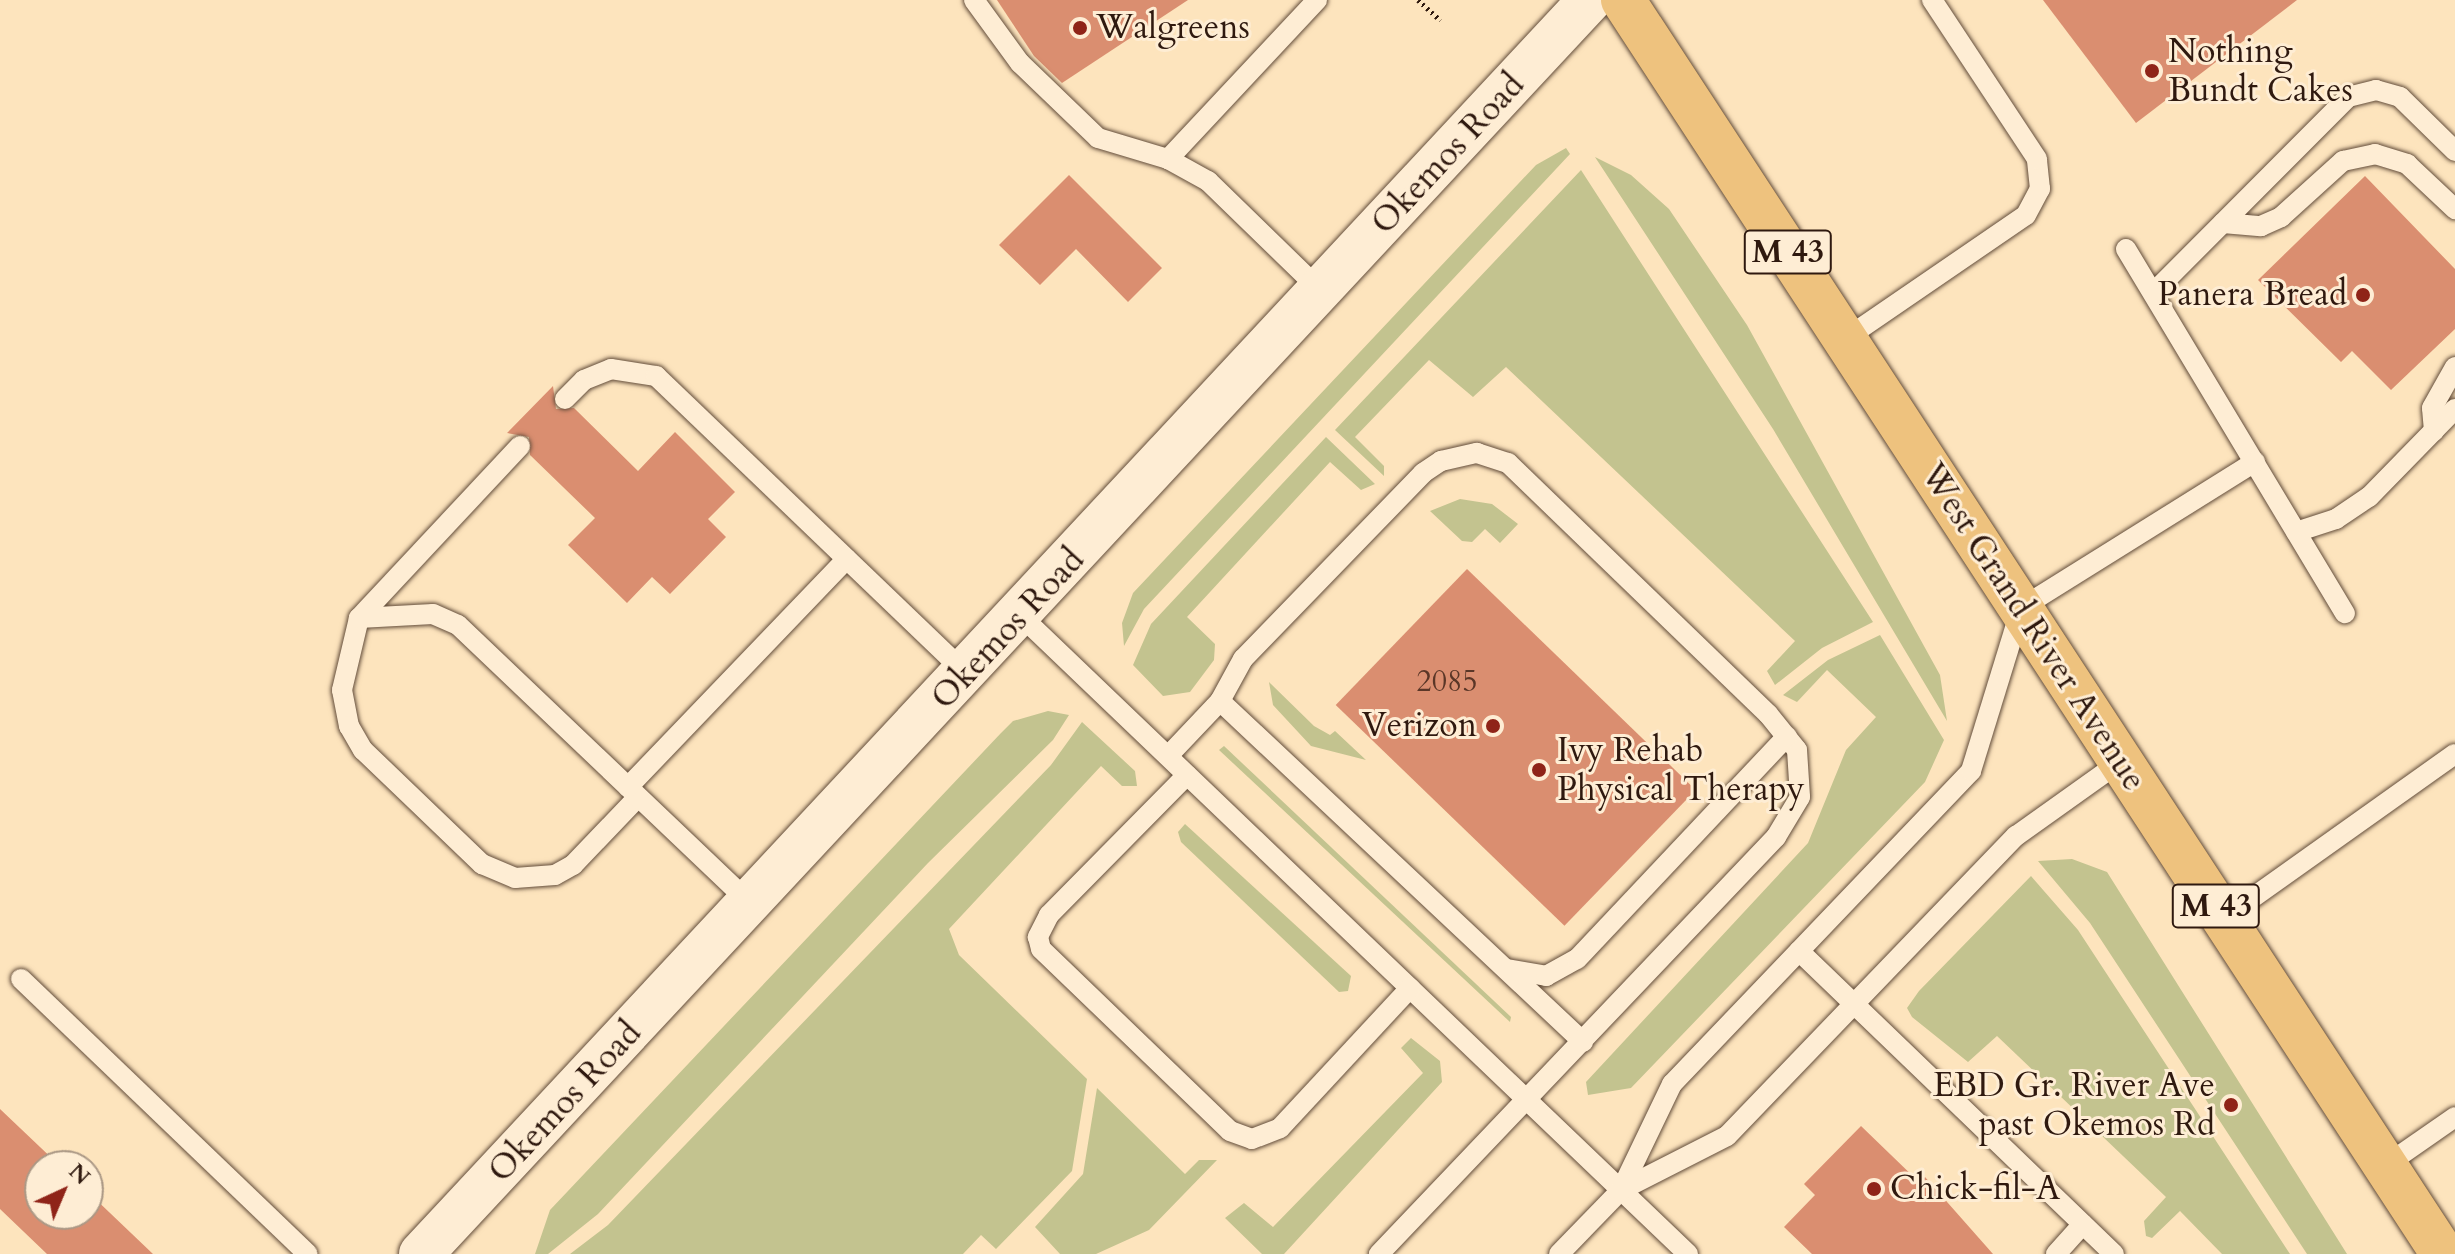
<!DOCTYPE html>
<html>
<head>
<meta charset="utf-8">
<style>
	body { margin:0 }
	#map { position:relative; width:2455px; height:1254px; overflow:hidden; background:#fde4bd; font-family:Cardo,serif }
	div>[style] { position:absolute }
	.green>* { inset:0; background:#c3c38f }
	.building>* { inset:0; background:#da8e70; transform-origin:0 0 }
	.path>* { height:5px; margin-top:-2.5px; transform-origin:0; background:repeating-linear-gradient(90deg,#2f190f 0 2px,transparent 0 6px) }
	.roads { filter:drop-shadow(0 0 2px #624c3a) drop-shadow(0 0 2px #624c3a) }
	.lane>* { height:20px; margin:-10px; padding:0 10px; transform-origin:10px; border-radius:10px; background:#feedd4 }
	.secondary>* { height:44px; margin:-22px; padding:0 22px; transform-origin:22px; border-radius:22px; background:#feedd4 }
	.primary>* { height:44px; margin:-22px; padding:0 22px; transform-origin:22px; border-radius:22px; background:#eec27e }
	.dots>* { width:22px; height:22px; translate:-50% -50%; box-sizing:border-box; border:4px solid #feedd4; border-radius:50% }
	span { translate:-50% -50%; white-space:nowrap; text-align:center; line-height:1.15; -webkit-text-stroke:6px #feedd4; paint-order:stroke }
	.number-label { font-size:30px; color:#5a3627 }
	.number-label span { -webkit-text-stroke-width:0 }
	.shield-label span { padding:2px 6px; background:#feedd4; border:2px solid; border-radius:6px; -webkit-text-stroke-width:0 }
	.shield-label { font-size:32px; color:#2f190f; font-weight:700 }
	.poi-label { font-size:34px; color:#2f190f }
	.left { translate:0 -50%; text-align:left }
	.right { translate:-100% -50%; text-align:right }
	.street-label { font-size:34px; color:#2f190f }
	.north { position:absolute; left:24px; top:1150px; width:80px; height:80px; box-sizing:border-box; background:#feedd4; border:2px solid #ab9885; border-radius:50%; rotate:44deg; font-size:22px; font-weight:700; line-height:32px; text-align:center; color:#2f190f }
	.north::after { content:''; display:block; margin:auto; width:28px; height:36px; background:#8f2418; clip-path:polygon(50% 0,100% 100%,50% 72%,0 100%) }
</style>
</head>
<body>
<div id="map">
	<div class="green">
		<i style="clip-path:polygon(1566px 148px,1570px 154px,1144px 609px,1124px 646px,1122px 623px,1133px 593px,1536px 165px)"></i>
		<i style="clip-path:polygon(1595px 157px,1631px 175px,1669px 209px,1747px 325px,1940px 675px,1947px 721px,1773px 429px)"></i>
		<i style="clip-path:polygon(1581px 170px,1873px 622px,1822px 648px,1775px 685px,1767px 671px,1795px 641px,1506px 367px,1473px 397px,1429px 360px,1355px 437px,1384px 466px,1384px 476px,1335px 430px)"></i>
		<i style="clip-path:polygon(1326px 437px,1375px 484px,1361px 490px,1330px 462px,1187px 617px,1215px 644px,1214px 660px,1190px 692px,1163px 696px,1133px 665px,1151px 624px)"></i>
		<i style="clip-path:polygon(1460px 499px,1492px 504px,1518px 524px,1500px 543px,1485px 529px,1472px 542px,1462px 541px,1430px 511px)"></i>
		<i style="clip-path:polygon(1880px 635px,1944px 740px,1925px 782px,1631px 1088px,1588px 1095px,1586px 1082px,1808px 843px,1846px 750px,1876px 717px,1827px 670px,1797px 702px,1783px 695px,1828px 660px)"></i>
		<i style="clip-path:polygon(1269px 682px,1314px 726px,1330px 735px,1335px 731px,1366px 760px,1311px 746px,1273px 705px)"></i>
		<i style="clip-path:polygon(1048px 711px,1069px 715px,1053px 740px,928px 863px,598px 1214px,548px 1254px,535px 1254px,550px 1210px,1001px 733px,1013px 721px)"></i>
		<i style="clip-path:polygon(1082px 722px,1135px 771px,1137px 786px,1122px 786px,1101px 766px,949px 929px,959px 955px,1087px 1079px,1072px 1171px,996px 1249px,981px 1235px,963px 1254px,570px 1254px,608px 1225px,1051px 765px)"></i>
		<i style="clip-path:polygon(1224px 746px,1511px 1017px,1510px 1022px,1219px 750px)"></i>
		<i style="clip-path:polygon(1185px 824px,1351px 976px,1348px 991px,1339px 992px,1181px 842px,1178px 832px)"></i>
		<i style="clip-path:polygon(2072px 859px,2107px 872px,2347px 1254px,2307px 1254px,2090px 923px,2038px 861px)"></i>
		<i style="clip-path:polygon(2031px 876px,2078px 930px,2290px 1254px,2222px 1254px,2180px 1211px,2152px 1238px,2146px 1236px,2144px 1221px,2166px 1197px,1997px 1036px,1968px 1062px,1912px 1017px,1907px 1008px,1919px 991px)"></i>
		<i style="clip-path:polygon(1411px 1038px,1440px 1061px,1442px 1082px,1284px 1254px,1262px 1254px,1225px 1218px,1244px 1203px,1273px 1227px,1423px 1073px,1401px 1048px)"></i>
		<i style="clip-path:polygon(1097px 1088px,1185px 1174px,1199px 1160px,1217px 1160px,1149px 1230px,1096px 1254px,1060px 1254px,1035px 1227px,1083px 1174px)"></i>
	</div>
	<div class="building">
		<i style="clip-path:polygon(997px 0,1188px 0,1062px 83px,1034px 56px)"></i>
		<i style="clip-path:polygon(2043px 0,2297px 0,2136px 123px)"></i>
		<i style="clip-path:polygon(1069px 175px,1162px 268px,1128px 302px,1076px 249px,1040px 285px,999px 245px)"></i>
		<i style="clip-path:polygon(2365px 176px,2455px 269px,2455px 329px,2391px 390px,2352px 351px,2341px 362px,2258px 280px)"></i>
		<i style="clip-path:polygon(553px 386px,556px 409px,574px 408px,638px 471px,675px 432px,735px 492px,708px 519px,726px 537px,670px 594px,652px 577px,627px 603px,568px 545px,595px 518px,530px 455px,529px 437px,507px 433px)"></i>
		<i style="left:1467px;top:569px;width:318px;height:189px;rotate:44deg"></i>
		<i style="clip-path:polygon(0 1109px,60px 1166px,40px 1166px,40px 1214px,88px 1214px,88px 1192px,153px 1254px,47px 1254px,0 1209px)"></i>
		<i style="clip-path:polygon(1861px 1126px,1920px 1183px,1925px 1177px,1993px 1254px,1812px 1254px,1784px 1227px,1815px 1195px,1804px 1184px)"></i>
	</div>
	<div class="path">
		<i style="left:1418px;top:0;width:30px;rotate:42deg"></i>
	</div>
	<div class="roads">
		<div class="lane">
			<i style="left:974px;top:0;width:78px;rotate:53.9deg"></i>
			<i style="left:1020px;top:63px;width:108px;rotate:43.9deg"></i>
			<i style="left:1098px;top:138px;width:73px;rotate:16.7deg"></i>
			<i style="left:1317px;top:0;width:218px;rotate:133.1deg"></i>
			<i style="left:1168px;top:159px;width:46px;rotate:28.8deg"></i>
			<i style="left:1208px;top:181px;width:158px;rotate:44.2deg"></i>
			<i style="left:2223px;top:223px;width:38px;rotate:5deg"></i>
			<i style="left:2261px;top:226px;width:22px;rotate:-24deg"></i>
			<i style="left:2281px;top:217px;width:84px;rotate:-42.1deg"></i>
			<i style="left:2343px;top:161px;width:33px;rotate:-12deg"></i>
			<i style="left:2375px;top:154px;width:34px;rotate:17deg"></i>
			<i style="left:2407px;top:164px;width:66px;rotate:43.2deg"></i>
			<i style="left:2126px;top:249px;width:425px;rotate:59deg"></i>
			<i style="left:2153px;top:293px;width:276px;rotate:-45.1deg"></i>
			<i style="left:2348px;top:97px;width:29px;rotate:-14deg"></i>
			<i style="left:2376px;top:90px;width:25px;rotate:16deg"></i>
			<i style="left:2400px;top:97px;width:77px;rotate:44.5deg"></i>
			<i style="left:1845px;top:339px;width:219px;rotate:-34.4deg"></i>
			<i style="left:2026px;top:215px;width:30px;rotate:-62deg"></i>
			<i style="left:2040px;top:189px;width:30px;rotate:-96deg"></i>
			<i style="left:2037px;top:159px;width:191px;rotate:-123.4deg"></i>
			<i style="left:565px;top:399px;width:27px;rotate:-45deg"></i>
			<i style="left:584px;top:380px;width:29px;rotate:-22deg"></i>
			<i style="left:611px;top:369px;width:46px;rotate:8.8deg"></i>
			<i style="left:656px;top:376px;width:431px;rotate:43.8deg"></i>
			<i style="left:2434px;top:431px;width:23px;rotate:-95deg"></i>
			<i style="left:2432px;top:408px;width:47px;rotate:-60.7deg"></i>
			<i style="left:520px;top:446px;width:236px;rotate:133.1deg"></i>
			<i style="left:359px;top:618px;width:74px;rotate:103.3deg"></i>
			<i style="left:342px;top:690px;width:37px;rotate:79deg"></i>
			<i style="left:349px;top:726px;width:28px;rotate:60deg"></i>
			<i style="left:363px;top:750px;width:165px;rotate:43.8deg"></i>
			<i style="left:482px;top:864px;width:36px;rotate:23deg"></i>
			<i style="left:515px;top:878px;width:40px;rotate:-4.3deg"></i>
			<i style="left:555px;top:875px;width:21px;rotate:-29deg"></i>
			<i style="left:573px;top:865px;width:94px;rotate:-46.3deg"></i>
			<i style="left:2296px;top:532px;width:42px;rotate:-18deg"></i>
			<i style="left:2336px;top:519px;width:40px;rotate:-34deg"></i>
			<i style="left:2369px;top:497px;width:123px;rotate:-45.7deg"></i>
			<i style="left:1021px;top:616px;width:923px;rotate:43.73deg"></i>
			<i style="left:359px;top:618px;width:74px;rotate:-3.1deg"></i>
			<i style="left:433px;top:614px;width:27px;rotate:24deg"></i>
			<i style="left:458px;top:625px;width:405px;rotate:43.6deg"></i>
			<i style="left:1220px;top:701px;width:498px;rotate:43.2deg"></i>
			<i style="left:1168px;top:756px;width:76px;rotate:-46.6deg"></i>
			<i style="left:1220px;top:701px;width:48px;rotate:-61.3deg"></i>
			<i style="left:1243px;top:659px;width:259px;rotate:-45.9deg"></i>
			<i style="left:1423px;top:473px;width:22px;rotate:-34deg"></i>
			<i style="left:1441px;top:461px;width:37px;rotate:-13deg"></i>
			<i style="left:1477px;top:453px;width:33px;rotate:18deg"></i>
			<i style="left:1508px;top:463px;width:361px;rotate:44deg"></i>
			<i style="left:1768px;top:714px;width:46px;rotate:51.1deg"></i>
			<i style="left:1797px;top:750px;width:47px;rotate:86.3deg"></i>
			<i style="left:1800px;top:797px;width:47px;rotate:121deg"></i>
			<i style="left:1776px;top:837px;width:576px;rotate:133.59deg"></i>
			<i style="left:1187px;top:775px;width:197px;rotate:134.6deg"></i>
			<i style="left:1049px;top:915px;width:25px;rotate:117deg"></i>
			<i style="left:1038px;top:937px;width:12px;rotate:76deg"></i>
			<i style="left:1041px;top:949px;width:262px;rotate:43.9deg"></i>
			<i style="left:1230px;top:1131px;width:23px;rotate:20deg"></i>
			<i style="left:1252px;top:1139px;width:30px;rotate:-21deg"></i>
			<i style="left:1280px;top:1128px;width:191px;rotate:-47.1deg"></i>
			<i style="left:628px;top:787px;width:316px;rotate:-46.2deg"></i>
			<i style="left:2224px;top:918px;width:283px;rotate:-35.4deg"></i>
			<i style="left:1799px;top:951px;width:437px;rotate:43.9deg"></i>
			<i style="left:1507px;top:969px;width:40px;rotate:10deg"></i>
			<i style="left:1546px;top:976px;width:35px;rotate:-29deg"></i>
			<i style="left:1577px;top:959px;width:306px;rotate:-46.7deg"></i>
			<i style="left:21px;top:979px;width:397px;rotate:43.8deg"></i>
			<i style="left:2386px;top:1165px;width:84px;rotate:-34.8deg"></i>
			<i style="left:1621px;top:1190px;width:119px;rotate:-27deg"></i>
			<i style="left:1727px;top:1136px;width:417px;rotate:-46.1deg"></i>
			<i style="left:2016px;top:836px;width:129px;rotate:-35.5deg"></i>
			<i style="left:1559px;top:1254px;width:89px;rotate:-45.9deg"></i>
			<i style="left:1621px;top:1190px;width:118px;rotate:-64.3deg"></i>
			<i style="left:1672px;top:1084px;width:433px;rotate:-46.3deg"></i>
			<i style="left:1971px;top:771px;width:170px;rotate:-72.9deg"></i>
			<i style="left:2021px;top:608px;width:276px;rotate:-32deg"></i>
			<i style="left:2056px;top:1254px;width:40px;rotate:-48deg"></i>
		</div>
		<div class="secondary">
			<i style="left:421px;top:1254px;width:1714px;rotate:-47.01deg"></i>
		</div>
		<div class="primary">
			<i style="left:1623px;top:0;width:1498px;rotate:56.82deg"></i>
		</div>
	</div>
	<div class="dots">
		<i style="left:1080px;top:28px;background:#8f2418"></i>
		<i style="left:2152px;top:71px;background:#8f2418"></i>
		<i style="left:2363px;top:295px;background:#8f2418"></i>
		<i style="left:1493px;top:726px;background:#8f2418"></i>
		<i style="left:1539px;top:770px;background:#8f2418"></i>
		<i style="left:2231px;top:1105px;background:#8f2418"></i>
		<i style="left:1874px;top:1189px;background:#8f2418"></i>
	</div>
	<div class="number-label">
		<span style="left:1447px;top:682px">2085</span>
	</div>
	<div class="shield-label">
		<span style="left:1788px;top:252px">M 43</span>
		<span style="left:2216px;top:906px">M 43</span>
	</div>
	<div class="poi-label">
		<span class="left" style="left:1096px;top:28px">Walgreens</span>
		<span class="left" style="left:2168px;top:71px">Nothing<br>Bundt Cakes</span>
		<span class="right" style="left:2347px;top:295px">Panera Bread</span>
		<span class="right" style="left:1477px;top:726px">Verizon</span>
		<span class="left" style="left:1557px;top:770px">Ivy Rehab<br>Physical Therapy</span>
		<span class="right" style="left:2215px;top:1105px">EBD Gr. River Ave<br>past Okemos Rd</span>
		<span class="left" style="left:1890px;top:1189px">Chick-fil-A</span>
	</div>
	<div class="street-label">
		<span style="left:1448px;top:154px;rotate:-47deg">Okemos Road</span>
		<span style="left:2033px;top:627px;rotate:57deg">West Grand River Avenue</span>
		<span style="left:1008px;top:629px;rotate:-47deg">Okemos Road</span>
		<span style="left:565px;top:1102px;rotate:-47deg">Okemos Road</span>
	</div>
	<div class="north">N</div>
</div>
</body>
</html>
